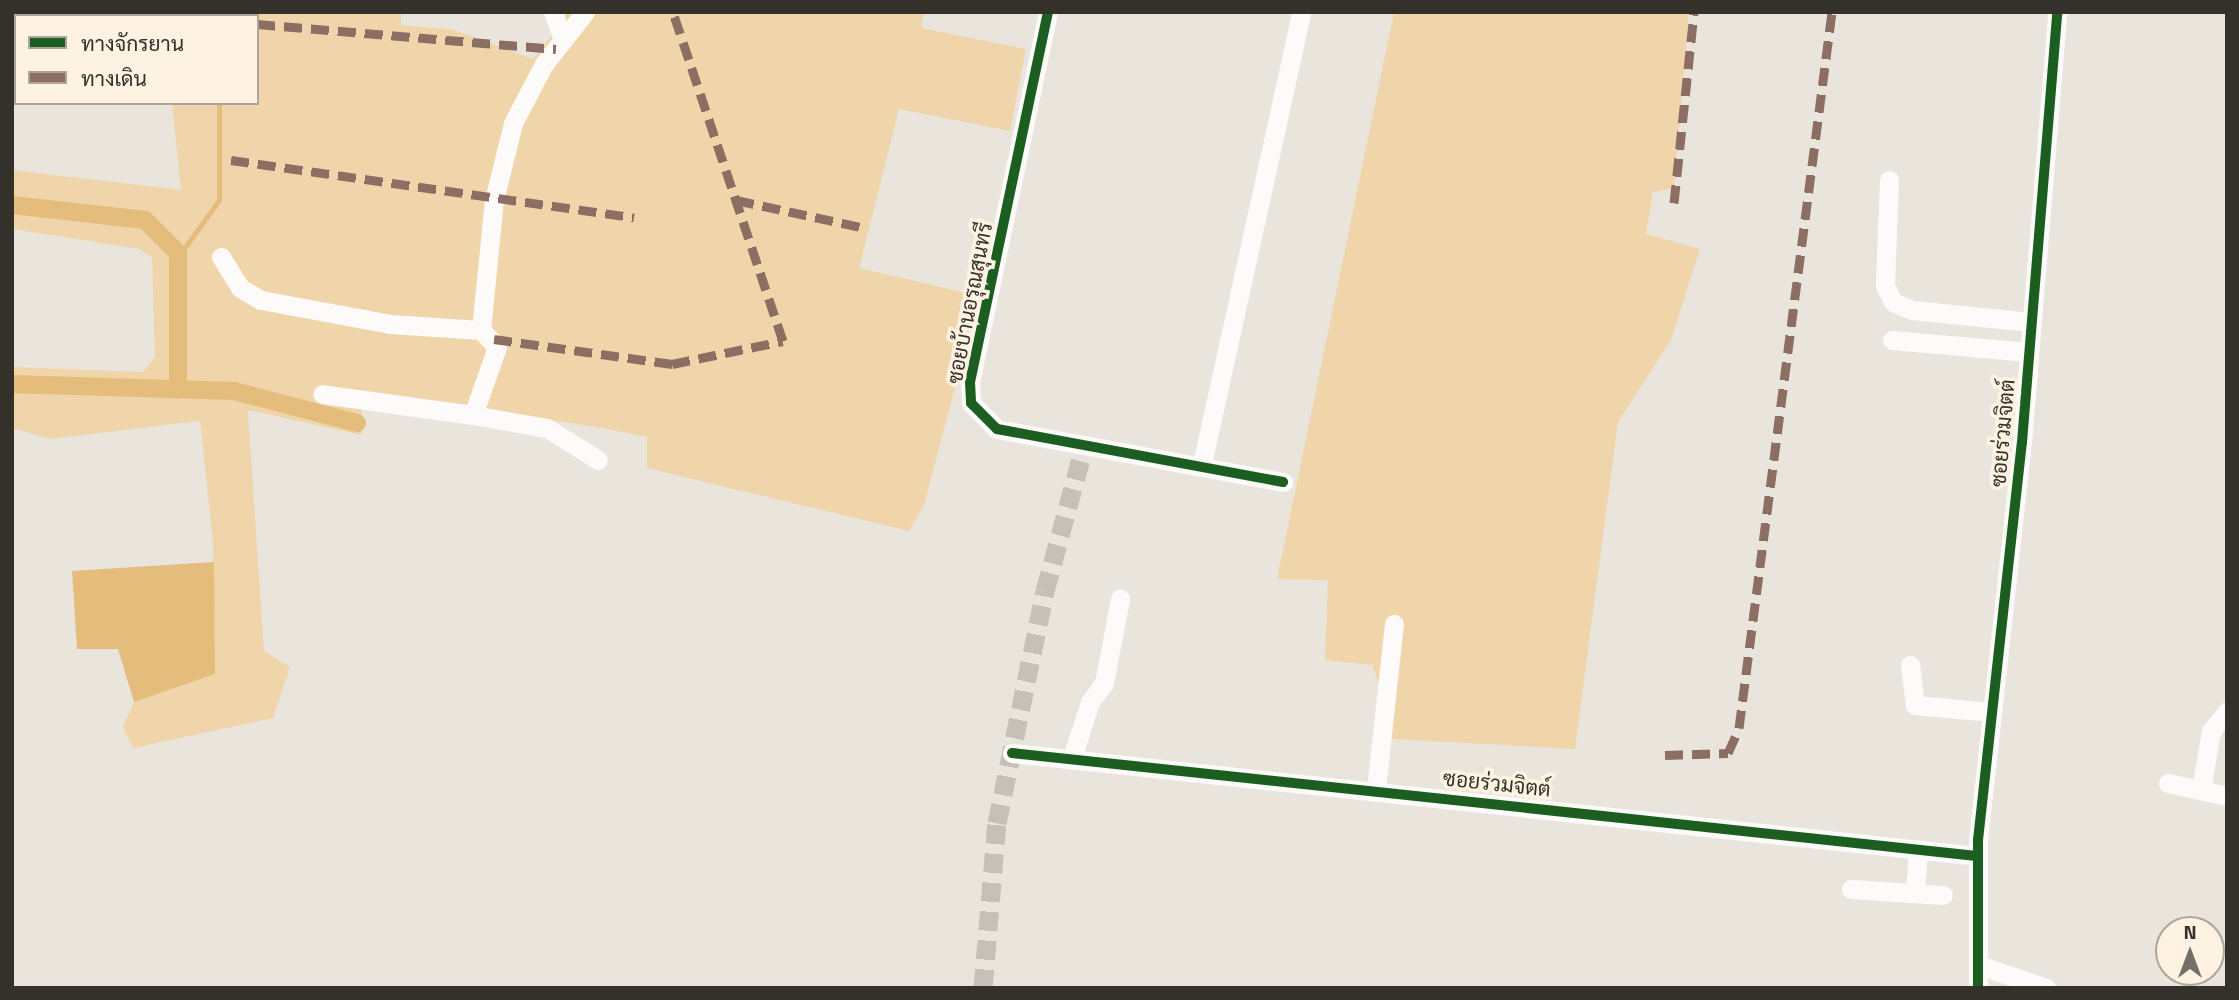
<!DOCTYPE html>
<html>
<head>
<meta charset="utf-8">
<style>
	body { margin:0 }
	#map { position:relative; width:2239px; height:1000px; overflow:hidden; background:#eae5dc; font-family:"Titillium Web",Sarabun,sans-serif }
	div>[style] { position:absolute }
	.green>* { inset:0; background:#f0d4aa }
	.water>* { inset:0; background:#e4bc7b }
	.stream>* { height:5px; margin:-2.5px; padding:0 2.5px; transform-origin:2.5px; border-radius:2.5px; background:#e4bc7b }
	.canal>* { height:18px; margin:-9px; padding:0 9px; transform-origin:9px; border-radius:9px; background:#e4bc7b }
	.minor-tunnel>* { height:19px; margin-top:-9.5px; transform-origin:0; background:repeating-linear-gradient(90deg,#c6c1b8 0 19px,transparent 0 29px) }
	.minor>* { height:19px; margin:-9.5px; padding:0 9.5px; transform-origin:9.5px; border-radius:9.5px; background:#fcfbfa }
	.quiet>* { height:9px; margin-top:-4.5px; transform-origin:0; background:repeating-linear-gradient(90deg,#8d6e63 0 18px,transparent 0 27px) }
	.cycleway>* { height:10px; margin:-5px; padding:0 5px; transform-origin:5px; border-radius:5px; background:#1b5e20 }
	span { translate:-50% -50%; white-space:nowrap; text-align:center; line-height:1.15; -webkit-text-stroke:7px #fef3e3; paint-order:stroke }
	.street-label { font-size:21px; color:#34302a }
	.frame { position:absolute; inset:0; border:14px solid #34302a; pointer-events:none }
	.legend { position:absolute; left:14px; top:14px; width:245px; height:91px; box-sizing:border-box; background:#fef3e3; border:2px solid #ada599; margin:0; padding:9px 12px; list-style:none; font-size:21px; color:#34302a }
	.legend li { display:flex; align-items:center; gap:14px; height:35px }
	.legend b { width:35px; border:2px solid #ada599 }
	.north { position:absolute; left:2155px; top:916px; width:70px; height:70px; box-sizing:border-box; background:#fef3e3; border:2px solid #ada599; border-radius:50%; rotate:0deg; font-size:19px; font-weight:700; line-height:28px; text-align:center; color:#34302a }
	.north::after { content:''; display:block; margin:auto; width:24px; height:32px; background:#746f68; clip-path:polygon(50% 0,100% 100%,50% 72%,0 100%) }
</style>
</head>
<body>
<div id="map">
	<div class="green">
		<i style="clip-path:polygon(163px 12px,401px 12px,401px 25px,454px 30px,533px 59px,566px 18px,564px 12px,924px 12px,921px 28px,1026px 49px,1010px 131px,899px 109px,859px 268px,979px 296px,924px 505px,909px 531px,647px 468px,647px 437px,597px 427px,363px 393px,361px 435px,248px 410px,264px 651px,290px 667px,273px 718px,133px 748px,123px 727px,134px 702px,215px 674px,213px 542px,200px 421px,50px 439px,12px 428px,12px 367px,143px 372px,155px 357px,152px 258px,140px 249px,12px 229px,12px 170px,181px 190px,172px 103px,257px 103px,257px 16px)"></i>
		<i style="clip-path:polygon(1394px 12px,1689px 12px,1674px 188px,1653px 192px,1646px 234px,1700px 249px,1671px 340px,1618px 422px,1575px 749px,1393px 739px,1373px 665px,1325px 660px,1328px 580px,1277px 579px)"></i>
	</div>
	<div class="water">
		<i style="clip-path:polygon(214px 562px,215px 674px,134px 702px,118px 649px,77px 649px,72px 571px)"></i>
	</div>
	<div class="stream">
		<i style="left:220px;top:16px;width:4px;rotate:-90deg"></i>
		<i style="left:178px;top:257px;width:70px;rotate:-54.3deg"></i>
		<i style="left:219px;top:200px;width:97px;rotate:-90deg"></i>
	</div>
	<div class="canal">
		<i style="left:12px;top:205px;width:134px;rotate:6.4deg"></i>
		<i style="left:145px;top:220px;width:47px;rotate:45deg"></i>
		<i style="left:178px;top:253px;width:137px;rotate:90deg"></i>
		<i style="left:12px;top:384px;width:222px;rotate:1.8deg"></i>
		<i style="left:234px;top:391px;width:127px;rotate:14.6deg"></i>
	</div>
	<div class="minor-tunnel">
		<i style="left:983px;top:988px;width:166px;rotate:-85.2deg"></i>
		<i style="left:997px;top:823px;width:237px;rotate:-78.3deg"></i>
		<i style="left:1045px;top:591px;width:152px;rotate:-74.8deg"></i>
	</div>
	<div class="minor">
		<i style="left:553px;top:12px;width:30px;rotate:70deg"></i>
		<i style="left:1048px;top:12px;width:378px;rotate:101.9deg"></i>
		<i style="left:970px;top:382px;width:21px;rotate:87deg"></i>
		<i style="left:971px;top:403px;width:37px;rotate:45deg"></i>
		<i style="left:997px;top:429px;width:291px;rotate:10.5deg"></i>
		<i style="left:1889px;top:180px;width:106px;rotate:92.2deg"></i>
		<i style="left:1885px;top:286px;width:18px;rotate:63deg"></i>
		<i style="left:1893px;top:302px;width:21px;rotate:23deg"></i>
		<i style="left:1912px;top:310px;width:119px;rotate:5.8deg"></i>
		<i style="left:221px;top:257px;width:36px;rotate:58deg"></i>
		<i style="left:240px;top:288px;width:24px;rotate:30deg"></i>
		<i style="left:261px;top:300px;width:131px;rotate:10.5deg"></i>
		<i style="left:390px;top:324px;width:91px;rotate:3.8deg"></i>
		<i style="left:481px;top:330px;width:23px;rotate:47deg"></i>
		<i style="left:497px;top:347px;width:72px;rotate:109.4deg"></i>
		<i style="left:473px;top:415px;width:152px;rotate:-172.1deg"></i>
		<i style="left:481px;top:330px;width:131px;rotate:-84.3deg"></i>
		<i style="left:494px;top:200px;width:79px;rotate:-76.1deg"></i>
		<i style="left:513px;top:123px;width:67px;rotate:-62.3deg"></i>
		<i style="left:544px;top:64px;width:66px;rotate:-51.7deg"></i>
		<i style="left:1892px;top:340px;width:137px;rotate:5deg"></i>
		<i style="left:473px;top:415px;width:75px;rotate:10deg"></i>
		<i style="left:547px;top:428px;width:60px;rotate:32.1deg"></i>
		<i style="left:1202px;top:464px;width:463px;rotate:-77.6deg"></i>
		<i style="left:1910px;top:665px;width:40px;rotate:82.9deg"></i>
		<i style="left:1915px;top:705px;width:77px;rotate:5.2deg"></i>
		<i style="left:1012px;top:753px;width:970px;rotate:6.09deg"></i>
		<i style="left:1072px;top:758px;width:59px;rotate:-72.2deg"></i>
		<i style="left:1090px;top:702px;width:24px;rotate:-54deg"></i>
		<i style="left:1104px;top:683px;width:86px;rotate:-79.2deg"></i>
		<i style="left:2168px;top:783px;width:60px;rotate:12.4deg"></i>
		<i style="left:1376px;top:789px;width:166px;rotate:-83.8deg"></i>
		<i style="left:2201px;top:790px;width:60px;rotate:-80.4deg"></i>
		<i style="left:2211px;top:731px;width:26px;rotate:-51deg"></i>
		<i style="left:1851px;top:889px;width:92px;rotate:3.7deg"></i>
		<i style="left:1915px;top:893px;width:44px;rotate:-86.1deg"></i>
		<i style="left:1979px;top:965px;width:71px;rotate:18.9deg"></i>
		<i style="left:1978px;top:988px;width:148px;rotate:-90deg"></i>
		<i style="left:1978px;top:840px;width:400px;rotate:-83.7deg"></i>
		<i style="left:2022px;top:442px;width:431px;rotate:-85.3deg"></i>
	</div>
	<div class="quiet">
		<i style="left:257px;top:24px;width:300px;rotate:4.8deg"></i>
		<i style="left:231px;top:160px;width:407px;rotate:8.1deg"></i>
		<i style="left:736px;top:200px;width:128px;rotate:12.2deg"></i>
		<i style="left:1674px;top:203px;width:192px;rotate:-84deg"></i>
		<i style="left:494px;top:339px;width:180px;rotate:8deg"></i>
		<i style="left:672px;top:364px;width:113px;rotate:-11.7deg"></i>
		<i style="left:783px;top:341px;width:347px;rotate:-108.5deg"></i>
		<i style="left:1665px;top:755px;width:63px;rotate:-1.8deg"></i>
		<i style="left:1728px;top:753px;width:27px;rotate:-66deg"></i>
		<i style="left:1739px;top:728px;width:722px;rotate:-82.6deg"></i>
	</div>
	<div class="cycleway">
		<i style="left:1048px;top:12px;width:378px;rotate:101.9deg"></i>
		<i style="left:970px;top:382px;width:21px;rotate:87deg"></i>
		<i style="left:971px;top:403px;width:37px;rotate:45deg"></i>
		<i style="left:997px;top:429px;width:291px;rotate:10.5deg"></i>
		<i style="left:1012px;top:753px;width:970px;rotate:6.09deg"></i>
		<i style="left:1978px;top:988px;width:148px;rotate:-90deg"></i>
		<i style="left:1978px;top:840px;width:400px;rotate:-83.7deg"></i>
		<i style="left:2022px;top:442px;width:431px;rotate:-85.3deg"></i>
	</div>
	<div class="street-label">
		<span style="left:969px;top:303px;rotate:-79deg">ซอยบ้านอรุณสุนทรี</span>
		<span style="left:2002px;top:433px;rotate:-85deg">ซอยร่วมจิตต์</span>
		<span style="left:1497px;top:783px;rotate:6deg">ซอยร่วมจิตต์</span>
	</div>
	<div class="frame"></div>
	<ul class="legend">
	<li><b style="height:9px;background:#1b5e20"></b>ทางจักรยาน</li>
	<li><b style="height:9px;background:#8d6e63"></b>ทางเดิน</li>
	</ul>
	<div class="north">N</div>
</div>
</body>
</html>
